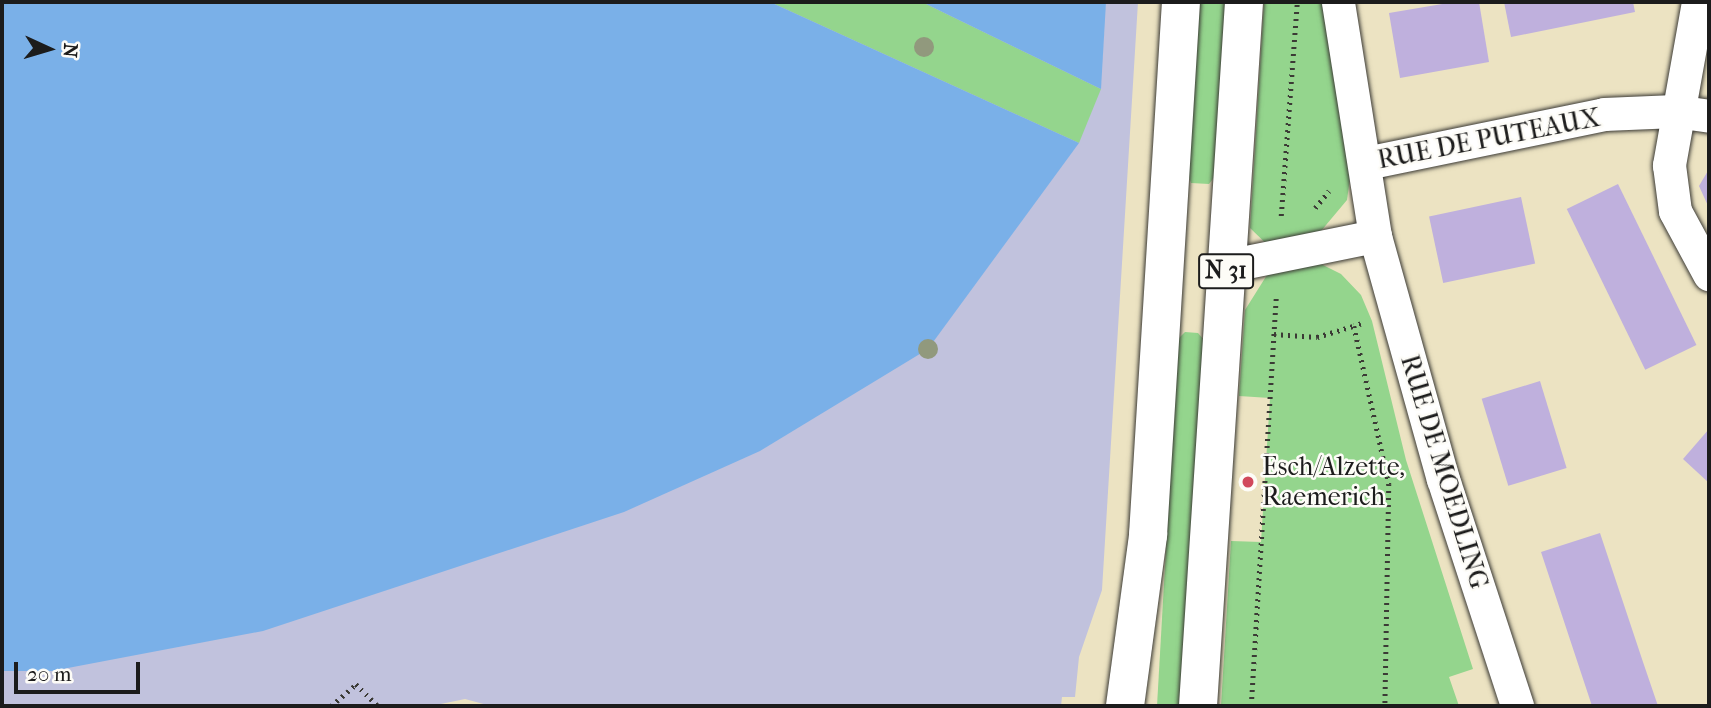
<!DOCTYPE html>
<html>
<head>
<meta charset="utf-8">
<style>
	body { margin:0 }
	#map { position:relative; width:1711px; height:708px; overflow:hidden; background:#ece3c2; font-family:"IM FELL French Canon",serif }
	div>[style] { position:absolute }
	.industrial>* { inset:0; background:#c1c2dd }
	.green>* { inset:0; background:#94d58d }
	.water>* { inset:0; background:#7ab0e8 }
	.building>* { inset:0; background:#bfb0dd; transform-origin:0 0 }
	.path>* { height:4.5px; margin-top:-2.25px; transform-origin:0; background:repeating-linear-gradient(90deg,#3b3a35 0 2px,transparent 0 7px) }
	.roads { filter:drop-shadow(0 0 2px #3b3a35) drop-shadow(0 0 2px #3b3a35) }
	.minor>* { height:33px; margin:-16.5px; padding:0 16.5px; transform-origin:16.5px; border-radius:16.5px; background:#fff }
	.primary>* { height:38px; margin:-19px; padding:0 19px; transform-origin:19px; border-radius:19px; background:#fff }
	.trees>* { width:20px; height:20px; margin:-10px; border-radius:50%; background:#91997d }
	.dots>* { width:19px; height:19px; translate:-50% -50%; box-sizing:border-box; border:4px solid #fdfcf7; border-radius:50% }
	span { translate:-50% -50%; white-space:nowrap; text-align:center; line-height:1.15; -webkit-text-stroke:5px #fdfcf7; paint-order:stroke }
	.shield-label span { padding:2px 5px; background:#fdfcf7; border:2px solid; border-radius:5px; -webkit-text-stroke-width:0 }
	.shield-label { font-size:24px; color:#1c1c1c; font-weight:700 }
	.street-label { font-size:26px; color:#1c1c1c }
	.poi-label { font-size:26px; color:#1c1c1c }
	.left { translate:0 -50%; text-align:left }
	.frame { position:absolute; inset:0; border:4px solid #1c1c1c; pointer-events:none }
	.north { position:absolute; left:14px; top:14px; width:70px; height:70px; -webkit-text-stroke:5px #fdfcf7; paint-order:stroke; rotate:94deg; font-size:19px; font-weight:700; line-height:28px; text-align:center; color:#1c1c1c }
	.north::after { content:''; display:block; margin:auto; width:24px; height:32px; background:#1c1c1c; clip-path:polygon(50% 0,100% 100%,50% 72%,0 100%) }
	.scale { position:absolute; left:14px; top:662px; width:126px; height:32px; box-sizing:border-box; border:4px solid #1c1c1c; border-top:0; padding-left:9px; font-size:21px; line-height:24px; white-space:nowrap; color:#1c1c1c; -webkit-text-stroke:5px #fdfcf7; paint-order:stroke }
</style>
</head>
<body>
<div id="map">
	<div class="industrial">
		<i style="clip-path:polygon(2px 2px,1138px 2px,1102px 590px,1079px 657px,1075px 697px,1062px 697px,1061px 706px,491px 706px,465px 699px,431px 706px,2px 706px)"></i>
	</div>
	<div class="green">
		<i style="clip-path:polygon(770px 2px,922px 2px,1101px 89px,1079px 143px)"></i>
		<i style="clip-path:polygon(1200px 2px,1226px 2px,1216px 175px,1209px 184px,1191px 183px,1188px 174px)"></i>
		<i style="clip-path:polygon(1264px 2px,1324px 2px,1352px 164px,1347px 200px,1321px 231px,1315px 261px,1341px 274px,1361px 295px,1372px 321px,1406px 460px,1473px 669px,1449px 677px,1459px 706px,1221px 706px,1231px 541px,1261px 542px,1270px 398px,1239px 396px,1245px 310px,1279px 256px,1250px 228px)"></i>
		<i style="clip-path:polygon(1185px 332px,1198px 333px,1204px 340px,1183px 656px,1179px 706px,1157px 706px,1178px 339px)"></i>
	</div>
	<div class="water">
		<i style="clip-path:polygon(2px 2px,770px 2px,1079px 143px,928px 349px,760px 451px,624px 512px,263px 631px,52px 671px,2px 671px)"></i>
		<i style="clip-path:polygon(922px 2px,1106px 2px,1101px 89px)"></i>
	</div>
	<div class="building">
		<i style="clip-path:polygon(1454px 2px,1479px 2px,1489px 62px,1400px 78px,1389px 13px)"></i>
		<i style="clip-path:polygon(1504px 2px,1633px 2px,1635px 12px,1511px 37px)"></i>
		<i style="clip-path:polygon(1709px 169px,1709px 208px,1699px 186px)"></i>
		<i style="left:1618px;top:184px;width:179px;height:57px;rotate:64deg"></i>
		<i style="left:1521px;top:197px;width:68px;height:94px;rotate:78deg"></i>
		<i style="left:1540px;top:381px;width:91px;height:61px;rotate:73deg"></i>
		<i style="clip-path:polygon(1709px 429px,1709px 483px,1683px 459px)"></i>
		<i style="clip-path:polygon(1600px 533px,1643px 662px,1658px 706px,1592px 706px,1541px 552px)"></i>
	</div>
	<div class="path">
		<i style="left:1315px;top:208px;width:22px;rotate:-51deg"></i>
		<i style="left:1281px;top:216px;width:215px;rotate:-85.7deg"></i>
		<i style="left:1361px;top:324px;width:7px;rotate:164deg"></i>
		<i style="left:1354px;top:326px;width:162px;rotate:77.5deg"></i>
		<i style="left:1389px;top:484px;width:222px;rotate:91deg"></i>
		<i style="left:1274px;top:334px;width:43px;rotate:4deg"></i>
		<i style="left:1317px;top:337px;width:39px;rotate:-17deg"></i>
		<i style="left:331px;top:706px;width:33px;rotate:-41deg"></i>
		<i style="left:356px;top:684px;width:31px;rotate:45deg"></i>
		<i style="left:1251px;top:706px;width:412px;rotate:-86.5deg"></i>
	</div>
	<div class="roads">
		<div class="minor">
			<i style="left:1698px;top:2px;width:166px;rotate:100.1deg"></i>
			<i style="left:1669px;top:165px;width:46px;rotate:82.6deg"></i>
			<i style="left:1675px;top:211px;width:72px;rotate:61.6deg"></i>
			<i style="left:1366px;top:163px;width:243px;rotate:-11.6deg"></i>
			<i style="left:1604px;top:114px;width:71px;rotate:-2.4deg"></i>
			<i style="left:1675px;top:111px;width:34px;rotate:8deg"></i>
			<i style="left:1375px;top:236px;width:252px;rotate:74.4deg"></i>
			<i style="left:1443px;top:479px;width:239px;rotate:71.9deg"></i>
			<i style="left:1227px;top:266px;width:151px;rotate:-11.5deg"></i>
			<i style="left:1375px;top:236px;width:237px;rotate:-99deg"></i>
		</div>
		<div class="primary">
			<i style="left:1125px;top:706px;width:173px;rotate:-82.3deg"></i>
			<i style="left:1148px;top:535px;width:534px;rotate:-86.46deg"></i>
			<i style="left:1198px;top:706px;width:706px;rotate:-86.26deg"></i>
		</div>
	</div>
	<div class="trees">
		<i style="left:924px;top:47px"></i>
		<i style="left:928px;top:349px"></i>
	</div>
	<div class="dots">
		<i style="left:1248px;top:482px;background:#d1495b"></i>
	</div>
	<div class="shield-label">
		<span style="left:1226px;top:271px">N 31</span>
	</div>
	<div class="street-label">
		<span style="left:1489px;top:139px;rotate:-11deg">RUE DE PUTEAUX</span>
		<span style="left:1444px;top:472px;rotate:73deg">RUE DE MOEDLING</span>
	</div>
	<div class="poi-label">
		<span class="left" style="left:1262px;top:482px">Esch/Alzette,<br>Raemerich</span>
	</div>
	<div class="frame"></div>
	<div class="north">N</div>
	<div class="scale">20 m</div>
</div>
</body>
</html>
